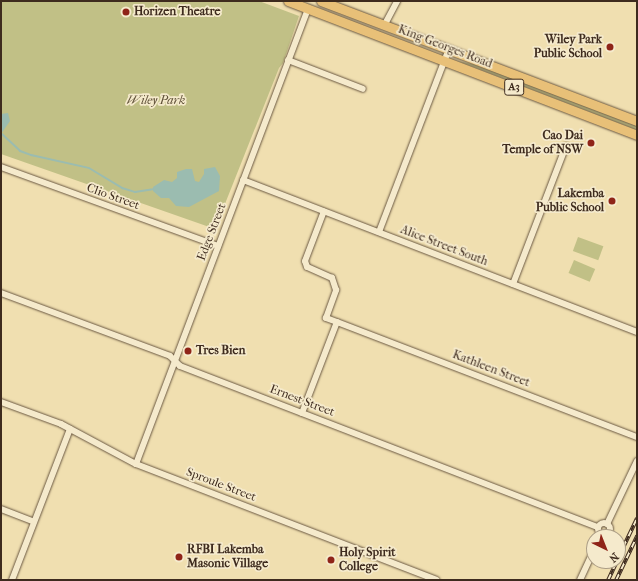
<!DOCTYPE html>
<html>
<head>
<meta charset="utf-8">
<style>
	body { margin:0 }
	#map { position:relative; width:638px; height:581px; overflow:hidden; background:#f0dfb0; font-family:"IM FELL French Canon",serif }
	div>[style] { position:absolute }
	.green>* { inset:0; background:#c1c086; transform-origin:0 0 }
	.water>* { inset:0; background:#9bbcb0 }
	.stream>* { height:2px; margin:-1px; padding:0 1px; transform-origin:1px; border-radius:1px; background:#9bbcb0 }
	.roads { filter:drop-shadow(0 0 1px #6a5842) drop-shadow(0 0 1px #6a5842) }
	.minor>* { height:6px; margin:-3px; padding:0 3px; transform-origin:3px; border-radius:3px; background:#f5eacc }
	.minor>.ring { margin:-3px; padding:0; box-sizing:content-box; background:none; border:6px solid #f5eacc; border-radius:50% }
	.highway>* { height:9px; margin:-4.5px; padding:0 4.5px; transform-origin:4.5px; border-radius:4.5px; background:#e8c078 }
	.rail>* { height:3.5px; margin-top:-1.75px; transform-origin:0; background:repeating-linear-gradient(90deg,#f5eacc 0 6px,#3e2b1e 0 12px); box-sizing:border-box; border-block:1px solid #3e2b1e }
	.dots>* { width:11px; height:11px; translate:-50% -50%; box-sizing:border-box; border:2px solid #f5eacc; border-radius:50% }
	span { translate:-50% -50%; white-space:nowrap; text-align:center; line-height:1.15; -webkit-text-stroke:3.5px #f5eacc; paint-order:stroke }
	.shield-label span { padding:1px 3px; background:#f5eacc; border:1px solid; border-radius:3px; -webkit-text-stroke-width:0 }
	.shield-label { font-size:11px; color:#3e2b1e; font-weight:700 }
	.poi-label { font-size:12px; color:#3e2b1e; font-weight:700 }
	.left { translate:0 -50%; text-align:left }
	.right { translate:-100% -50%; text-align:right }
	.street-label { font-size:12px; color:#3e2b1e }
	.park-label { font-size:12px; color:#5f5038; font-style:italic }
	.frame { position:absolute; inset:0; border:2px solid #3e2b1e; pointer-events:none }
	.north { position:absolute; left:586px; top:529px; width:40px; height:40px; box-sizing:border-box; background:#f5eacc; border:1px solid #ac9e86; border-radius:50%; rotate:137deg; font-size:11px; font-weight:700; line-height:16px; text-align:center; color:#3e2b1e }
	.north::after { content:''; display:block; margin:auto; width:14px; height:18px; background:#8f2418; clip-path:polygon(50% 0,100% 100%,50% 72%,0 100%) }
</style>
</head>
<body>
<div id="map">
	<div class="green">
		<i style="clip-path:polygon(1px 1px,259px 1px,299px 16px,283px 63px,279px 68px,215px 229px,1px 154px)"></i>
		<i style="clip-path:polygon(458px 61px,477px 65px,626px 122px,637px 126px,637px 130px)"></i>
		<i style="left:578px;top:237px;width:27px;height:15px;rotate:20deg"></i>
		<i style="left:574px;top:260px;width:23px;height:14px;rotate:23deg"></i>
	</div>
	<div class="water">
		<i style="clip-path:polygon(8px 113px,10px 121px,1px 134px,1px 114px)"></i>
		<i style="clip-path:polygon(215px 167px,220px 176px,219px 191px,189px 207px,176px 206px,169px 198px,161px 198px,153px 191px,153px 187px,164px 180px,172px 182px,177px 178px,177px 172px,186px 169px,192px 169px,195px 181px,199px 182px,204px 174px,204px 169px)"></i>
	</div>
	<div class="stream">
		<i style="left:2px;top:134px;width:25px;rotate:43deg"></i>
		<i style="left:20px;top:151px;width:12px;rotate:20deg"></i>
		<i style="left:31px;top:155px;width:59px;rotate:12.6deg"></i>
		<i style="left:89px;top:168px;width:39px;rotate:31deg"></i>
		<i style="left:122px;top:188px;width:14px;rotate:17deg"></i>
		<i style="left:135px;top:192px;width:18px;rotate:-9deg"></i>
	</div>
	<div class="roads">
		<div class="minor">
			<i style="left:385px;top:24px;width:26px;rotate:-62deg"></i>
			<i style="left:288px;top:60px;width:80px;rotate:21.1deg"></i>
			<i style="left:1px;top:167px;width:231px;rotate:20deg"></i>
			<i style="left:243px;top:180px;width:422px;rotate:21.1deg"></i>
			<i style="left:379px;top:232px;width:196px;rotate:-69.1deg"></i>
			<i style="left:513px;top:284px;width:148px;rotate:-69deg"></i>
			<i style="left:1px;top:293px;width:180px;rotate:20.4deg"></i>
			<i style="left:170px;top:356px;width:14px;rotate:45deg"></i>
			<i style="left:180px;top:366px;width:448px;rotate:21.1deg"></i>
			<i style="left:337px;top:322px;width:321px;rotate:21deg"></i>
			<i style="left:1px;top:402px;width:64px;rotate:20.1deg"></i>
			<i style="left:61px;top:424px;width:85px;rotate:28.1deg"></i>
			<i style="left:136px;top:464px;width:322px;rotate:21.1deg"></i>
			<i style="left:302px;top:413px;width:97px;rotate:-69deg"></i>
			<i style="left:337px;top:322px;width:12px;rotate:-160deg"></i>
			<i style="left:326px;top:318px;width:30px;rotate:-70deg"></i>
			<i style="left:336px;top:290px;width:13px;rotate:-108deg"></i>
			<i style="left:332px;top:278px;width:27px;rotate:-156deg"></i>
			<i style="left:307px;top:267px;width:6px;rotate:-108deg"></i>
			<i style="left:305px;top:261px;width:53px;rotate:-69.2deg"></i>
			<i style="left:136px;top:464px;width:487px;rotate:-69.3deg"></i>
			<i style="left:1px;top:509px;width:34px;rotate:21deg"></i>
			<i class="ring" style="left:598px;top:523px;width:6px;height:6px"></i>
			<i style="left:607px;top:524px;width:70px;rotate:-64.5deg"></i>
			<i style="left:12px;top:580px;width:162px;rotate:-69deg"></i>
			<i style="left:580px;top:580px;width:33px;rotate:-65deg"></i>
		</div>
		<div class="highway">
			<i style="left:288px;top:1px;width:374px;rotate:21deg"></i>
			<i style="left:321px;top:1px;width:338px;rotate:20.8deg"></i>
		</div>
	</div>
	<div class="rail">
		<i style="left:618px;top:558px;width:44px;rotate:-64.6deg"></i>
		<i style="left:608px;top:580px;width:21px;rotate:-65deg"></i>
		<i style="left:616px;top:580px;width:49px;rotate:-64.5deg"></i>
	</div>
	<div class="dots">
		<i style="left:126px;top:12px;background:#8f2418"></i>
		<i style="left:610px;top:47px;background:#8f2418"></i>
		<i style="left:591px;top:143px;background:#8f2418"></i>
		<i style="left:612px;top:201px;background:#8f2418"></i>
		<i style="left:188px;top:351px;background:#8f2418"></i>
		<i style="left:179px;top:557px;background:#8f2418"></i>
		<i style="left:331px;top:560px;background:#8f2418"></i>
	</div>
	<div class="shield-label">
		<span style="left:514px;top:87px">A3</span>
	</div>
	<div class="poi-label">
		<span class="left" style="left:134px;top:12px">Horizen Theatre</span>
		<span class="right" style="left:602px;top:47px">Wiley Park<br>Public School</span>
		<span class="right" style="left:583px;top:143px">Cao Dai<br>Temple of NSW</span>
		<span class="right" style="left:604px;top:201px">Lakemba<br>Public School</span>
		<span class="left" style="left:196px;top:351px">Tres Bien</span>
		<span class="left" style="left:187px;top:557px">RFBI Lakemba<br>Masonic Village</span>
		<span class="left" style="left:339px;top:560px">Holy Spirit<br>College</span>
	</div>
	<div class="street-label">
		<span style="left:445px;top:47px;rotate:21deg">King Georges Road</span>
		<span style="left:113px;top:197px;rotate:20deg">Clio Street</span>
		<span style="left:212px;top:232px;rotate:-69deg">Edge Street</span>
		<span style="left:444px;top:246px;rotate:21deg">Alice Street South</span>
		<span style="left:491px;top:369px;rotate:21deg">Kathleen Street</span>
		<span style="left:302px;top:401px;rotate:21deg">Ernest Street</span>
		<span style="left:221px;top:485px;rotate:21deg">Sproule Street</span>
	</div>
	<div class="park-label">
		<span style="left:156px;top:101px">Wiley Park</span>
	</div>
	<div class="frame"></div>
	<div class="north">N</div>
</div>
</body>
</html>
